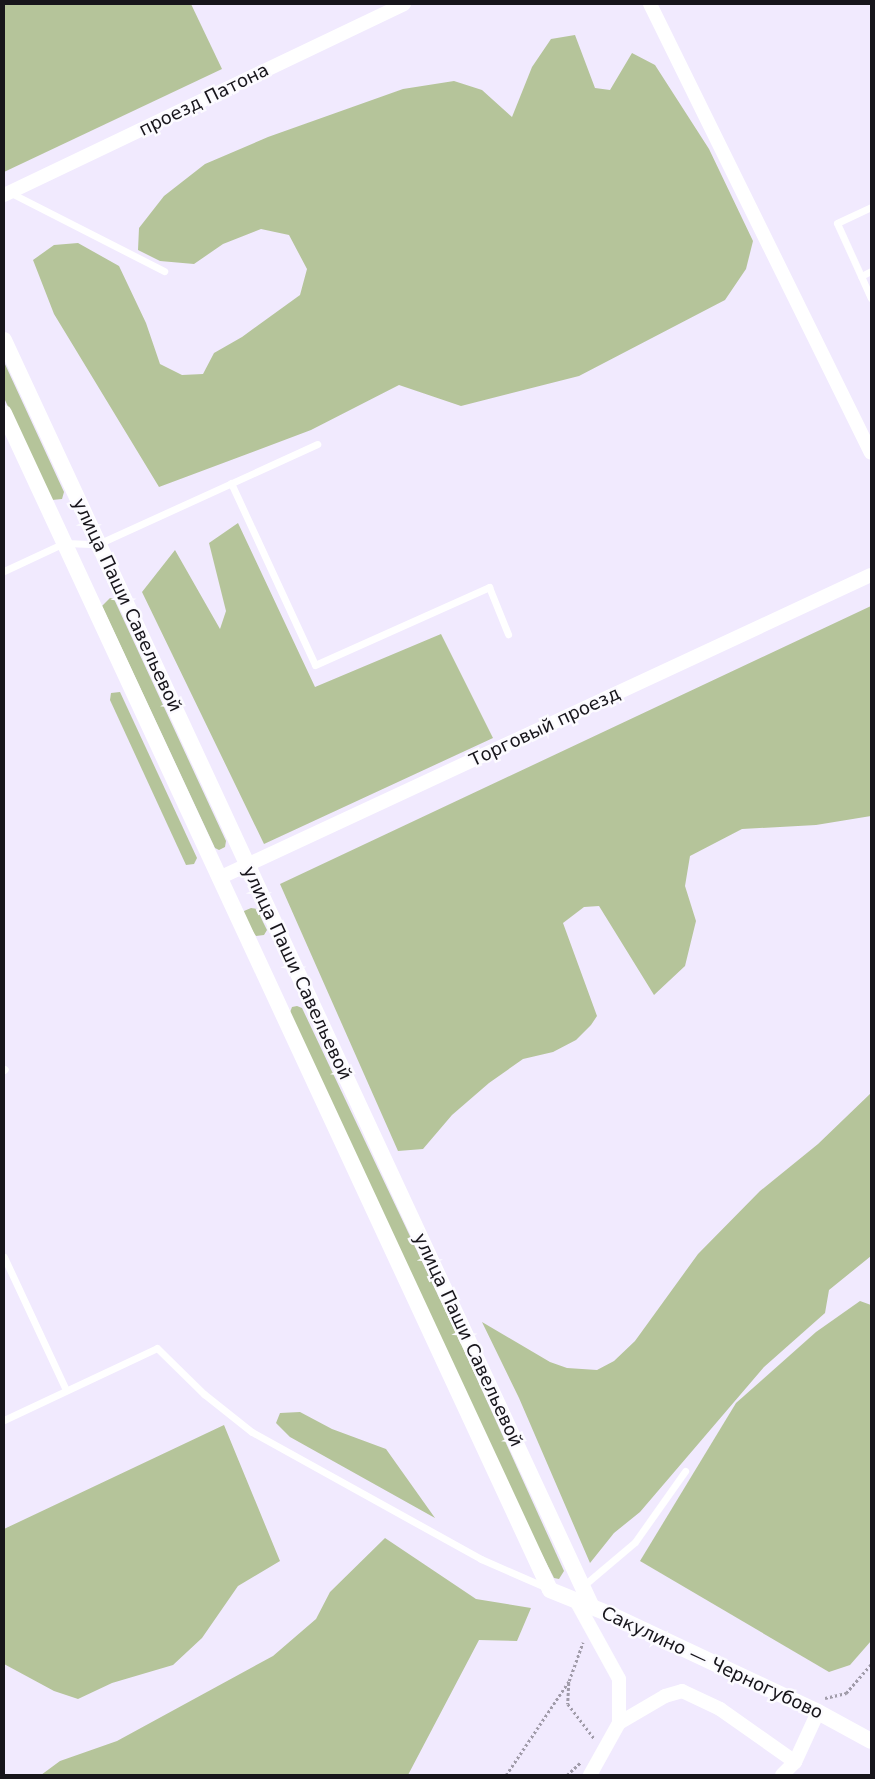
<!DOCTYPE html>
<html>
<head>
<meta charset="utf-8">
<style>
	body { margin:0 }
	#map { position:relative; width:875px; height:1779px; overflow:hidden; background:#f1eafe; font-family:"DejaVu Sans",sans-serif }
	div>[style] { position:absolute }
	.green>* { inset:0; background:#b5c49a }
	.path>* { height:2.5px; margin-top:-1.25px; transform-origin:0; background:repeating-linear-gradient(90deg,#a09ba9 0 2.5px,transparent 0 5px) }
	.service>* { height:7px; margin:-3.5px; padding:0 3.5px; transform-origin:3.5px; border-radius:3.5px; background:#fff }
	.minor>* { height:14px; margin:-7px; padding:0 7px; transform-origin:7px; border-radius:7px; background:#fff }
	.tertiary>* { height:16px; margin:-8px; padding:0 8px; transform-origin:8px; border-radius:8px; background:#fff }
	span { translate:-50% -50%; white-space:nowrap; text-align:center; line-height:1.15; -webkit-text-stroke:5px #fcfbff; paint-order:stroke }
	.street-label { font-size:18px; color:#17151b }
	.frame { position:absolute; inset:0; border:5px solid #17151b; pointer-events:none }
</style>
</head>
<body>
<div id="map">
	<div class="green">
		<i style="clip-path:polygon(4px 4px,191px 4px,222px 69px,4px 172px)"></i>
		<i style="clip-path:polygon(575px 35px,595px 88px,610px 90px,632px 53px,655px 65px,709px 149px,753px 241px,746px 269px,725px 300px,579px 376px,461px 406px,399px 385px,311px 430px,159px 487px,54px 314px,33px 260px,54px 245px,78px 243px,119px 266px,146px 323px,160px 364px,182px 375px,203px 374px,214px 353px,242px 337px,300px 295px,307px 269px,289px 235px,261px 229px,223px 244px,194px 264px,160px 261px,138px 250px,139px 228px,164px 196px,205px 164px,268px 137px,403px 89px,454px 81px,482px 90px,512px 117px,532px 67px,551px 39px)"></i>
		<i style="clip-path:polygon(4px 362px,64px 492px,62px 499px,52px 500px,4px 398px)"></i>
		<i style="clip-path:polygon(238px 523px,315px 687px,441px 634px,493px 738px,264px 844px,142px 592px,175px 550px,220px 629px,226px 611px,209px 543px)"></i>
		<i style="clip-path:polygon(110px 598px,114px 599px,226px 841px,225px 847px,219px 850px,215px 848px,102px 606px)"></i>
		<i style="clip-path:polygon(871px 606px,871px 816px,816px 825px,742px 829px,690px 856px,685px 886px,696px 921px,685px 966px,654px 995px,599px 906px,584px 907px,563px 923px,597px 1016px,591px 1025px,576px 1040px,553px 1052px,523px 1059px,489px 1083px,452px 1115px,423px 1149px,398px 1151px,280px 884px)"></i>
		<i style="clip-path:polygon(120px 692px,197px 858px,194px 864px,186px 865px,110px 700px,111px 693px)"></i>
		<i style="clip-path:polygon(251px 908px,257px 909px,263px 922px,267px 930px,264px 935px,256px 936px,243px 917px,244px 911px)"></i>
		<i style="clip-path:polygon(297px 1006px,302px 1008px,461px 1344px,564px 1571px,559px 1579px,554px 1578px,529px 1529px,289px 1015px,292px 1007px)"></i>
		<i style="clip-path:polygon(871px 1093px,871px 1256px,829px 1290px,825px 1313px,764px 1367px,640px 1512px,614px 1533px,590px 1563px,519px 1398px,482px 1322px,550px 1362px,567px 1368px,597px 1370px,614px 1361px,635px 1341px,698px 1254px,760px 1191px,818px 1144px)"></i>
		<i style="clip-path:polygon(860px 1301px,871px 1305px,871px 1641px,850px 1665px,829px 1672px,640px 1561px,736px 1403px,816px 1332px)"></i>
		<i style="clip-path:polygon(300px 1412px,332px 1429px,386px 1449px,435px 1518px,290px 1437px,276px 1423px,280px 1413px)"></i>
		<i style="clip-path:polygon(224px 1425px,280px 1561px,238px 1586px,202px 1638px,173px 1665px,112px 1683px,78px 1699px,54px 1691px,4px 1664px,4px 1529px)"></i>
		<i style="clip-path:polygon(385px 1538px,476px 1599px,531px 1608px,517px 1641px,479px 1640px,408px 1775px,41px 1775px,60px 1761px,117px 1741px,273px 1656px,316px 1619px,330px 1592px)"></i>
	</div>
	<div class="path">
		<i style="left:569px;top:1683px;width:21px;rotate:93deg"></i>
		<i style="left:568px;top:1704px;width:43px;rotate:52.6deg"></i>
		<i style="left:825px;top:1698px;width:22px;rotate:-13deg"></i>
		<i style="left:846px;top:1693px;width:38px;rotate:-49deg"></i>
		<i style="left:506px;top:1775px;width:113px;rotate:-56.2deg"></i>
		<i style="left:569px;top:1681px;width:41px;rotate:-70.3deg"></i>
		<i style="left:567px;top:1775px;width:18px;rotate:-43deg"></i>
	</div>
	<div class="service">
		<i style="left:11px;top:193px;width:172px;rotate:27deg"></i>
		<i style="left:871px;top:271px;width:11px;rotate:153deg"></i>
		<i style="left:861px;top:276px;width:24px;rotate:66deg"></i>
		<i style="left:861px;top:276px;width:58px;rotate:-114.4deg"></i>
		<i style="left:837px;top:223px;width:38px;rotate:-25deg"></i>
		<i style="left:231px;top:483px;width:200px;rotate:65.2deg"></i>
		<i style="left:315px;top:665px;width:191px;rotate:-24.1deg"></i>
		<i style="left:489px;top:587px;width:51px;rotate:68deg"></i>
		<i style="left:4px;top:571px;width:66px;rotate:-25deg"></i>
		<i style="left:64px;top:543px;width:34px;rotate:2deg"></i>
		<i style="left:98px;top:544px;width:241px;rotate:-24.5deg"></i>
		<i style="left:4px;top:1070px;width:1px;rotate:-45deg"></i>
		<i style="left:4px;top:1257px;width:147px;rotate:65deg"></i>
		<i style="left:4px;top:1420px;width:169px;rotate:-25.2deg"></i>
		<i style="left:157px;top:1348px;width:66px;rotate:44.4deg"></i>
		<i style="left:204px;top:1394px;width:61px;rotate:38.4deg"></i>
		<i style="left:252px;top:1432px;width:262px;rotate:29deg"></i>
		<i style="left:481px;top:1559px;width:70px;rotate:23.6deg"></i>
		<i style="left:583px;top:1586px;width:68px;rotate:-40.2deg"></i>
		<i style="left:635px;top:1542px;width:87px;rotate:-54.8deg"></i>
	</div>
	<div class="minor">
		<i style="left:650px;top:4px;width:500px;rotate:63.79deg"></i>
		<i style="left:4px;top:195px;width:443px;rotate:-25.5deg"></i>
		<i style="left:219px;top:878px;width:719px;rotate:-24.93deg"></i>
		<i style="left:575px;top:1599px;width:91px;rotate:61.2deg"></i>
		<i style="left:619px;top:1679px;width:44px;rotate:90deg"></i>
		<i style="left:590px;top:1775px;width:60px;rotate:-60.9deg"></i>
		<i style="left:619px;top:1723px;width:53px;rotate:-30.4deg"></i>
		<i style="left:665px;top:1696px;width:18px;rotate:-16deg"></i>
		<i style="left:682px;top:1691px;width:42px;rotate:25.3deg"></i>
		<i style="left:720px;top:1709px;width:92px;rotate:35.2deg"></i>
		<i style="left:782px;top:1775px;width:18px;rotate:-45deg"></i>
		<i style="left:795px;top:1762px;width:55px;rotate:-65.3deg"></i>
	</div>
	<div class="tertiary">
		<i style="left:4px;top:340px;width:1395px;rotate:65.11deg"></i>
		<i style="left:4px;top:413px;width:1297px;rotate:65.11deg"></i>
		<i style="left:550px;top:1590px;width:69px;rotate:22.1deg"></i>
		<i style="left:614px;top:1616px;width:225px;rotate:25.2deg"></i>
		<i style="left:818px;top:1712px;width:60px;rotate:28.7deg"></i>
	</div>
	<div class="street-label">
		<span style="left:204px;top:100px;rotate:-26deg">проезд Патона</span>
		<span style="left:127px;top:605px;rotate:65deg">улица Паши Савельевой</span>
		<span style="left:545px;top:727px;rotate:-25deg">Торговый проезд</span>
		<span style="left:297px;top:973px;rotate:65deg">улица Паши Савельевой</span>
		<span style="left:468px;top:1340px;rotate:65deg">улица Паши Савельевой</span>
		<span style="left:712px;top:1663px;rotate:25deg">Сакулино — Черногубово</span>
	</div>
	<div class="frame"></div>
</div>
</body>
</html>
